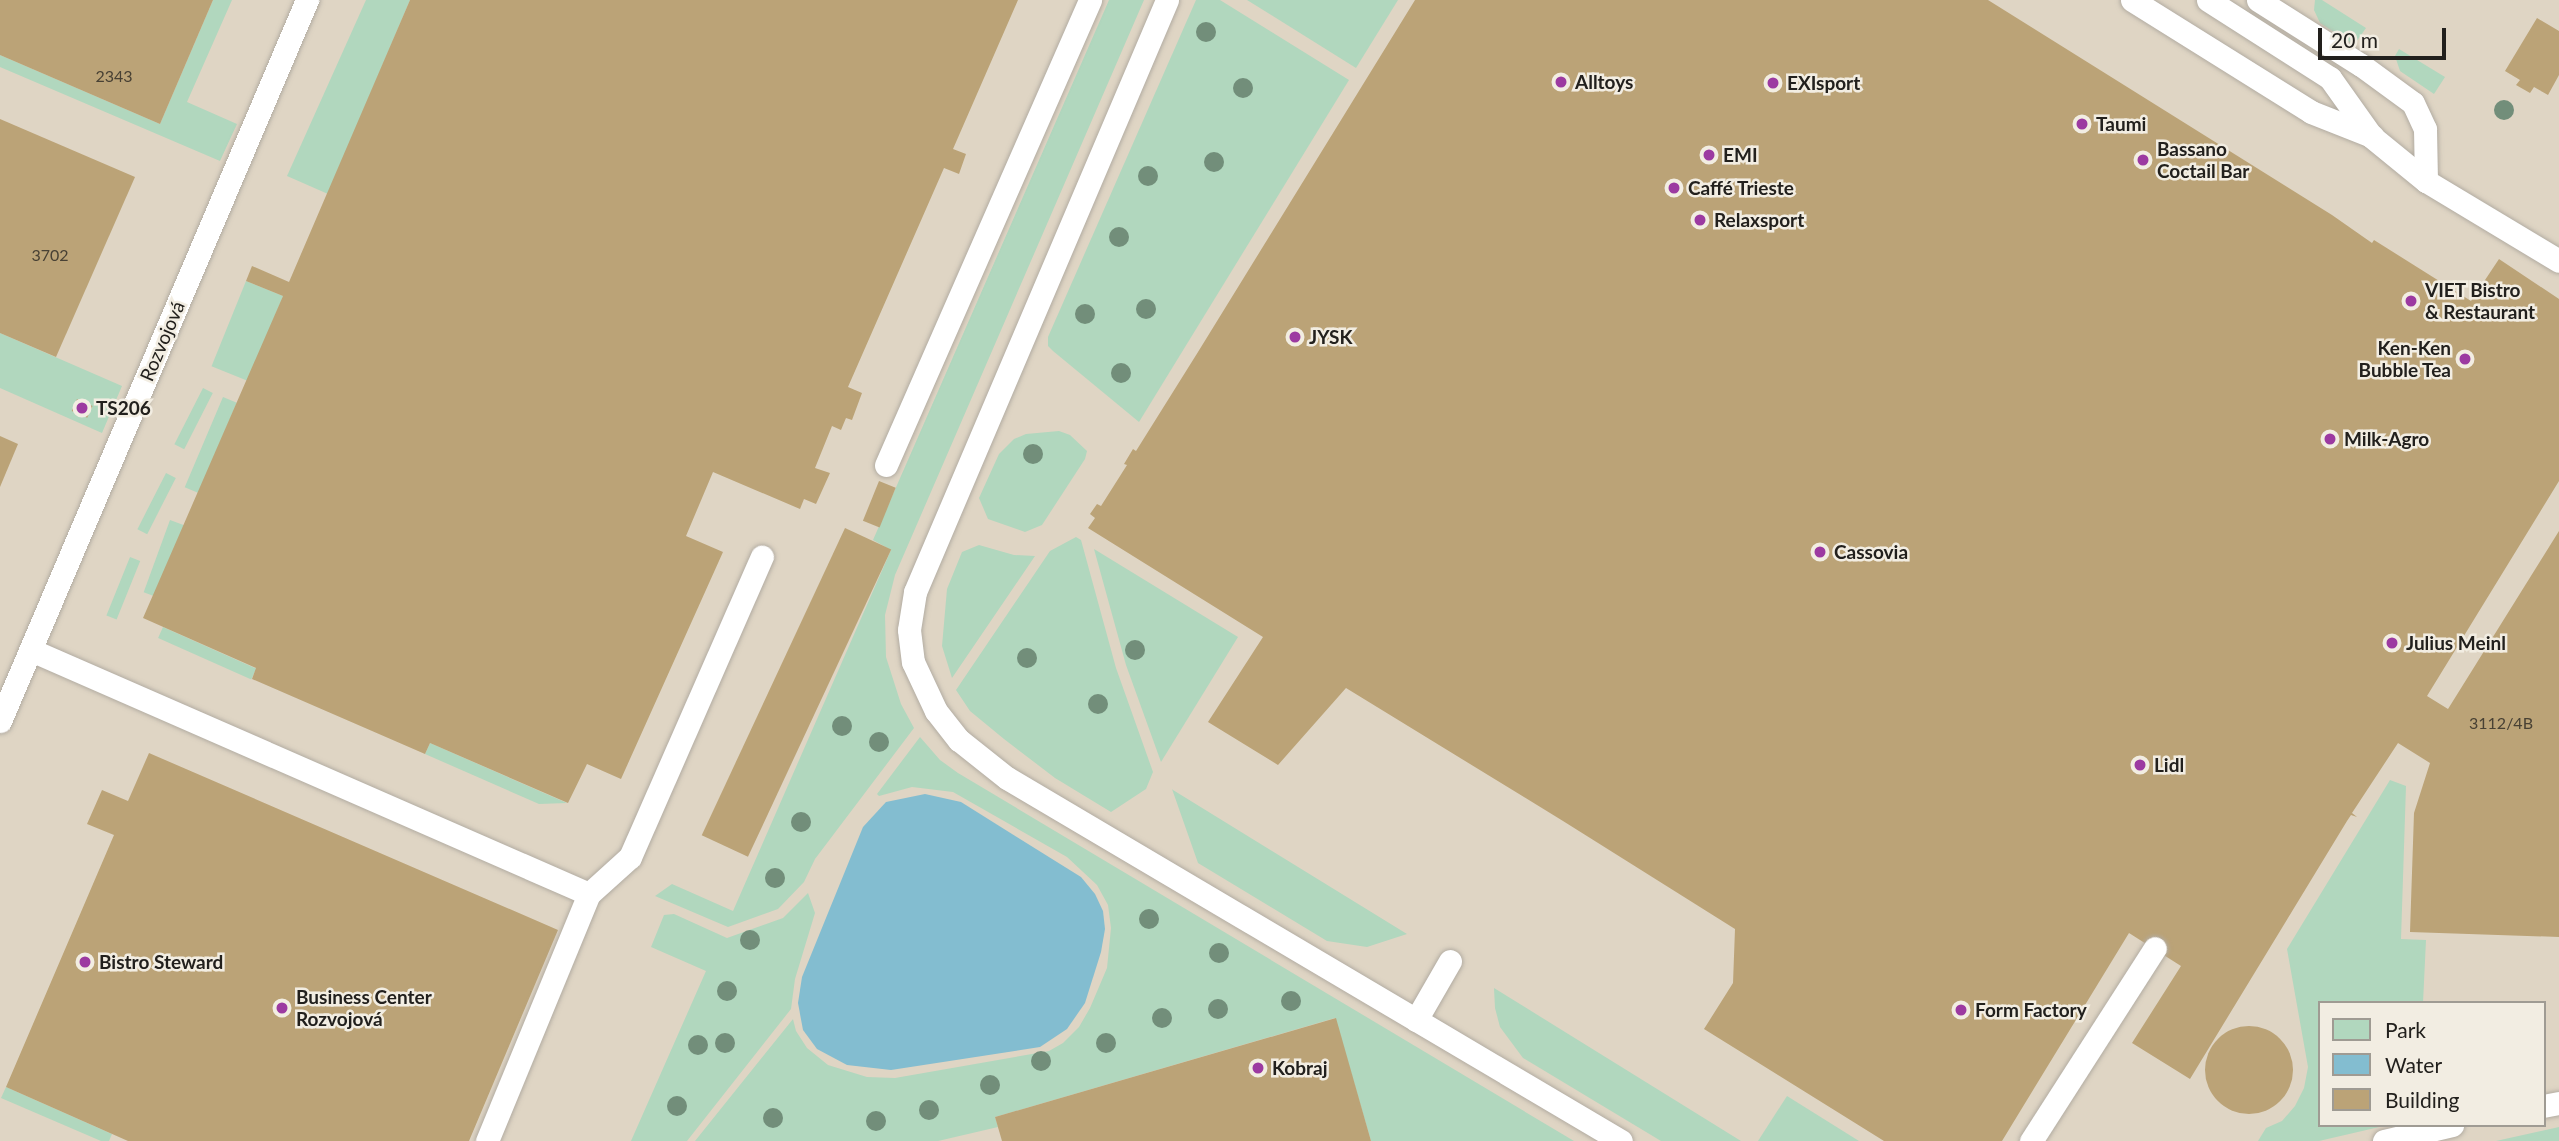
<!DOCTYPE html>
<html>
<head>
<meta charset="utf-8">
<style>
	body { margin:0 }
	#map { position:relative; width:2559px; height:1141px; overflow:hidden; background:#e5dfd5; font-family:Lato,sans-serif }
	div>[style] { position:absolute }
	.built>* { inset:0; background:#dfd5c4 }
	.green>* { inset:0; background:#b1d7be; transform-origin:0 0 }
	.water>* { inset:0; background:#83bdd0 }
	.building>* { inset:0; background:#bba377; transform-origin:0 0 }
	.round { border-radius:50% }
	.roads { filter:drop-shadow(0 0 2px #b2aca2) drop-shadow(0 0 2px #b2aca2) }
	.service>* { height:23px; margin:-11.5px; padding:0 11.5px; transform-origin:11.5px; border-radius:11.5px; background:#fff }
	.trees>* { width:20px; height:20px; margin:-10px; border-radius:50%; background:#728e7a }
	.dots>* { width:19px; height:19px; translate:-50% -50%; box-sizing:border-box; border:4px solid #f2ede2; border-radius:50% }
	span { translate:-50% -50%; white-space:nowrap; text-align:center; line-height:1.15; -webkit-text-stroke:5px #f2ede2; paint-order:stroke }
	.number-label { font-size:16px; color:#484134 }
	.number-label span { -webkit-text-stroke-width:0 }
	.poi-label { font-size:19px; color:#22201d; font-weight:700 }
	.left { translate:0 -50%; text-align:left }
	.right { translate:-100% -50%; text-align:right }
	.street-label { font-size:19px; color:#22201d }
	.legend { position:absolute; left:2318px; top:1001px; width:228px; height:126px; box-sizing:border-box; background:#f2ede2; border:2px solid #9f9b93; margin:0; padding:9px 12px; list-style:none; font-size:21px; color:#22201d }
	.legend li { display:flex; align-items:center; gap:14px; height:35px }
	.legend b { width:35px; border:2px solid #9f9b93 }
	.scale { position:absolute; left:2318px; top:28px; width:128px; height:32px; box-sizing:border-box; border:4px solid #22201d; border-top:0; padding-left:9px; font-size:21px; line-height:24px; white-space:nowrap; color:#22201d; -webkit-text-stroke:5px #f2ede2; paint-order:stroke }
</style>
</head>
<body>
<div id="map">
	<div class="built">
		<i style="clip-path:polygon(evenodd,0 0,2559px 0,2559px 1141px,0 1141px,0 0,2319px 1003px,2543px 1003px,2543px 1125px,2319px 1125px,2319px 1003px)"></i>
	</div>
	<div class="green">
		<i style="clip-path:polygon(213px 0,232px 0,187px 102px,237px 124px,220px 161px,0 67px,0 55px,160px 124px)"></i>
		<i style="clip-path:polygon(366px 0,410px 0,328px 194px,287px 176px)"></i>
		<i style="clip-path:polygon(1109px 0,1144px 0,895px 575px,885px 615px,886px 657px,901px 704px,914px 728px,815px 859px,804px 882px,778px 909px,728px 927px,655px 896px,672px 884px,733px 911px,891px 550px,873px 540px)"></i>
		<i style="clip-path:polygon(1196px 0,1220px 0,1349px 80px,1139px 422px,1053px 351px,1048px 346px,1048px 337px)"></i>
		<i style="clip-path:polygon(1247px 0,1398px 0,1356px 68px)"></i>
		<i style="clip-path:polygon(2315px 0,2322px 0,2366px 28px,2354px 45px,2320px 23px,2314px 10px)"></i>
		<i style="clip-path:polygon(2399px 49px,2445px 77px,2434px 94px,2400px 71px,2395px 56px)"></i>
		<i style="left:246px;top:281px;width:40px;height:92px;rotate:22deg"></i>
		<i style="clip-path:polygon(0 333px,122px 386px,102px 433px,0 388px)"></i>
		<i style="left:203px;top:388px;width:11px;height:63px;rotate:27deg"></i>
		<i style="left:223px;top:397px;width:15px;height:98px;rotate:23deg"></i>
		<i style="clip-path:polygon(1059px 431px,1070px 435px,1087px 451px,1085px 459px,1042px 525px,1025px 532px,988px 519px,979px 498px,999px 454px,1014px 439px,1026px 434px)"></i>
		<i style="left:166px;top:473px;width:11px;height:63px;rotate:27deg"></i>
		<i style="left:170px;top:520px;width:15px;height:77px;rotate:20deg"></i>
		<i style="clip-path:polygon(1076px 537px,1081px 540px,1116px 668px,1153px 772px,1146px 789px,1111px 812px,1055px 778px,1004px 739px,970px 711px,956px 690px,1050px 551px)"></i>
		<i style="clip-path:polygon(979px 545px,1014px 555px,1035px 556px,952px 678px,942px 646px,947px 589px,962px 552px)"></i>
		<i style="clip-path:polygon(1094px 549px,1238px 637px,1161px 762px,1126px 665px)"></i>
		<i style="left:130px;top:557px;width:11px;height:63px;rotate:22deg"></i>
		<i style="left:163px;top:627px;width:102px;height:12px;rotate:24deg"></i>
		<i style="clip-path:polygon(920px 737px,940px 760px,958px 773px,1574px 1141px,1371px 1141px,1335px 1018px,995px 1117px,998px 1127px,938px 1141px,695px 1141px,793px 1019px,796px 1031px,807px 1048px,828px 1065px,867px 1077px,895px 1078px,1049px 1051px,1063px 1043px,1079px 1027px,1090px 1008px,1107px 968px,1111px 928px,1108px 905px,1097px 885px,1067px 857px,953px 792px,912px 787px,879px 796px,877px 794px)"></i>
		<i style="clip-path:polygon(430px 743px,567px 803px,539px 804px,425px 754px)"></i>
		<i style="clip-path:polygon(2390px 780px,2406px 786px,2401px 939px,2426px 940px,2423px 1003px,2319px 1003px,2319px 1125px,2388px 1125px,2319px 1141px,2258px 1141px,2266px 1128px,2282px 1121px,2295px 1106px,2304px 1088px,2308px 1067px,2287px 949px)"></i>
		<i style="clip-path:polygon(1172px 789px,1173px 790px,1407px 934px,1367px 947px,1327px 941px,1198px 863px)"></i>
		<i style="clip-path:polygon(808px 893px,815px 913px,795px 979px,791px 1009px,687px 1141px,631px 1141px,706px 971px,651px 947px,664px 915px,674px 914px,727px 938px,783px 918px)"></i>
		<i style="clip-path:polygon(1494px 988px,1741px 1141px,1661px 1141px,1523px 1058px,1500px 1027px,1495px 1008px)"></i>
		<i style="clip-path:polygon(6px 1087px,112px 1134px,109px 1141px,101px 1141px,1px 1098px)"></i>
		<i style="clip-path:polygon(1787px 1096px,1859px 1141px,1758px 1141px)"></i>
		<i style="clip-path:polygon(2559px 1127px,2559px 1141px,2496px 1141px)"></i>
	</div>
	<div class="water">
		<i style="clip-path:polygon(925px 794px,961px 802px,1081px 877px,1095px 894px,1103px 911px,1105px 929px,1101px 952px,1085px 1003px,1067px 1029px,1040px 1047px,891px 1070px,847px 1065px,817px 1049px,803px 1030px,798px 1003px,802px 977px,863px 827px,886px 802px)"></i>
	</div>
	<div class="building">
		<i style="clip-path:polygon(0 0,213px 0,160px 124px,0 55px)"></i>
		<i style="clip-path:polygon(410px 0,1018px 0,953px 149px,966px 154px,959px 174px,944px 168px,848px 387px,862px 393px,852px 420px,846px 418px,841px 430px,832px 426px,815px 468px,830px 473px,816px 504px,804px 499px,800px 509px,713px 472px,686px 536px,723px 552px,621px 779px,587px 764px,568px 803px,430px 743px,425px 754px,252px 679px,256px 668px,143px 618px,283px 296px,246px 281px,252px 266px,289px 282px)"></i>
		<i style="clip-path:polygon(1415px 0,1988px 0,2332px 215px,2372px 243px,2374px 240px,2471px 301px,2499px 259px,2559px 299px,2559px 481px,2427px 696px,2448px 709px,2559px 531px,2559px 937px,2410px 932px,2414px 813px,2430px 763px,2398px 743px,2352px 813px,2357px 817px,2351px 815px,2347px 821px,2190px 1079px,2132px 1043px,2181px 966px,2129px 933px,2002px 1141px,1884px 1141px,1704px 1029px,1733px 983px,1735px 929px,1563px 821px,1346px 688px,1278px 765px,1208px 722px,1263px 637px,1088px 528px,1095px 518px,1090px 514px,1097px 504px,1101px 506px,1127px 465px,1124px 464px,1133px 449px,1136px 451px,1198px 352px)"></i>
		<i style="clip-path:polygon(2537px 18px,2559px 31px,2559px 75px,2548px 95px,2534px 87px,2530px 93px,2516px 85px,2520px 80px,2505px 71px)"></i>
		<i style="clip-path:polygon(0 119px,135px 177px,56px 357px,0 333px)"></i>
		<i style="left:77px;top:399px;width:17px;height:13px;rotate:24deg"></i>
		<i style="clip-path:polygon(0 436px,18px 444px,0 487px)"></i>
		<i style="left:879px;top:481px;width:18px;height:43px;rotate:22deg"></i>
		<i style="left:845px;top:528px;width:51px;height:339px;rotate:25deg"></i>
		<i style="clip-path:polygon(149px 753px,558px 930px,469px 1141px,128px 1141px,6px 1087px,114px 835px,87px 824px,102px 790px,128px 801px)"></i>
		<i style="clip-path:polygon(1336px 1018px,1371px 1141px,1002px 1141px,995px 1117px)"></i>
		<i class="round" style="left:2205px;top:1026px;width:88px;height:88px"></i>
	</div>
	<div class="roads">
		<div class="service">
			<i style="left:1167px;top:0;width:643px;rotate:113.06deg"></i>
			<i style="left:915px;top:592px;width:38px;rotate:99deg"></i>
			<i style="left:909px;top:630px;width:32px;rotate:83deg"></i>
			<i style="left:913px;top:662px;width:54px;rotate:64.9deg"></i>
			<i style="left:936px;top:711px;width:37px;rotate:52deg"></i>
			<i style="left:959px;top:740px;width:61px;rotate:38.4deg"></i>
			<i style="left:1007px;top:778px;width:713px;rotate:30.59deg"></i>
			<i style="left:2132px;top:0;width:211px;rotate:32deg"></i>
			<i style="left:2311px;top:112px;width:66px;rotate:21.5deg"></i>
			<i style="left:2208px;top:0;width:145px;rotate:32.6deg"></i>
			<i style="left:2330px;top:78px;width:72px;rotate:54.6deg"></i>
			<i style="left:2372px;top:137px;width:70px;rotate:39.2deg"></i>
			<i style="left:2426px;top:181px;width:155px;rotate:31deg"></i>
			<i style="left:2258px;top:0;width:122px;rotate:32.3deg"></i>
			<i style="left:2361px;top:65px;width:64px;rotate:36.2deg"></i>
			<i style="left:2413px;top:103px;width:29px;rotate:65deg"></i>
			<i style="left:2425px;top:129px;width:52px;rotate:88.9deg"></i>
			<i style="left:886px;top:465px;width:508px;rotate:-66.31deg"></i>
			<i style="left:31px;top:650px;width:609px;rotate:23.62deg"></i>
			<i style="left:589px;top:894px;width:55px;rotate:-42.1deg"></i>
			<i style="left:630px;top:857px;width:328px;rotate:-66.3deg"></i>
			<i style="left:0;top:721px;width:784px;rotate:-66.94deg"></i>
			<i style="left:1416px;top:1020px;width:68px;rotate:-60deg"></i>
			<i style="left:2543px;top:1106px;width:16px;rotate:-11deg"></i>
			<i style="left:487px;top:1141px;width:267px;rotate:-67.6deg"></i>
			<i style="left:2031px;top:1141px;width:229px;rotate:-57.3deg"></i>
			<i style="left:2384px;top:1141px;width:70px;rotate:-13.2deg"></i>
		</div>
	</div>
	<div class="trees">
		<i style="left:1206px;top:32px"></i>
		<i style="left:1243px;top:88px"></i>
		<i style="left:2504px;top:110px"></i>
		<i style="left:1214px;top:162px"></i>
		<i style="left:1148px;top:176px"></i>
		<i style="left:1119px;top:237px"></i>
		<i style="left:1146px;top:309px"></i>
		<i style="left:1085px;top:314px"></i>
		<i style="left:1121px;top:373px"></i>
		<i style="left:1033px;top:454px"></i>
		<i style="left:1135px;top:650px"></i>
		<i style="left:1027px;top:658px"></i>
		<i style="left:1098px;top:704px"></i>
		<i style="left:842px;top:726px"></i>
		<i style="left:879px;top:742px"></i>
		<i style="left:801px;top:822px"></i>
		<i style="left:775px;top:878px"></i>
		<i style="left:1149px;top:919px"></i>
		<i style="left:750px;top:940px"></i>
		<i style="left:1219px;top:953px"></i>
		<i style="left:727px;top:991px"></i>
		<i style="left:1291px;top:1001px"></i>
		<i style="left:1218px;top:1009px"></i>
		<i style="left:1162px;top:1018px"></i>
		<i style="left:725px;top:1043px"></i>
		<i style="left:1106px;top:1043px"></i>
		<i style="left:698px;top:1045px"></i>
		<i style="left:1041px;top:1061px"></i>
		<i style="left:990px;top:1085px"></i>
		<i style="left:677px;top:1106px"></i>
		<i style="left:929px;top:1110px"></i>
		<i style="left:773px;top:1118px"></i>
		<i style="left:876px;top:1121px"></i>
	</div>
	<div class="dots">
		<i style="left:1561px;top:82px;background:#9c3aa1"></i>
		<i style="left:1773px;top:83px;background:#9c3aa1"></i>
		<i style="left:2082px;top:124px;background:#9c3aa1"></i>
		<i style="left:1709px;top:155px;background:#9c3aa1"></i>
		<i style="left:2143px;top:160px;background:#9c3aa1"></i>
		<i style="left:1674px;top:188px;background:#9c3aa1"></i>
		<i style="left:1700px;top:220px;background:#9c3aa1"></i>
		<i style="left:2411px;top:301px;background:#9c3aa1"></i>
		<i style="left:1295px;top:337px;background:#9c3aa1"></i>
		<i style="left:2465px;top:359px;background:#9c3aa1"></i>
		<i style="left:82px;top:408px;background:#9c3aa1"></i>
		<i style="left:2330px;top:439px;background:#9c3aa1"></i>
		<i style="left:1820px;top:552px;background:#9c3aa1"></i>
		<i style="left:2392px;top:643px;background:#9c3aa1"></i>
		<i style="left:2140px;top:765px;background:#9c3aa1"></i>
		<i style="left:85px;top:962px;background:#9c3aa1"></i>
		<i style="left:282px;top:1008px;background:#9c3aa1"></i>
		<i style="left:1961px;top:1010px;background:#9c3aa1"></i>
		<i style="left:1258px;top:1068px;background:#9c3aa1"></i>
	</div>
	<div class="number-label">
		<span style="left:114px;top:76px">2343</span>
		<span style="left:50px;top:255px">3702</span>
		<span style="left:2501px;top:723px">3112/4B</span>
	</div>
	<div class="poi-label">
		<span class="left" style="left:1575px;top:82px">Alltoys</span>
		<span class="left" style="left:1787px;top:83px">EXIsport</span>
		<span class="left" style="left:2096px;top:124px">Taumi</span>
		<span class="left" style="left:2157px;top:160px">Bassano<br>Coctail Bar</span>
		<span class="left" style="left:1723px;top:155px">EMI</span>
		<span class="left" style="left:1688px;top:188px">Caffé Trieste</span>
		<span class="left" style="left:1714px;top:220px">Relaxsport</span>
		<span class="left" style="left:2425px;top:301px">VIET Bistro<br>&amp; Restaurant</span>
		<span class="left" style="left:1309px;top:337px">JYSK</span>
		<span class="right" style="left:2451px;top:359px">Ken-Ken<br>Bubble Tea</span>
		<span class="left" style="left:96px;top:408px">TS206</span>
		<span class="left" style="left:2344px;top:439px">Milk-Agro</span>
		<span class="left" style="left:1834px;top:552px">Cassovia</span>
		<span class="left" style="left:2406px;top:643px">Julius Meinl</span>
		<span class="left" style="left:2154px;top:765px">Lidl</span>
		<span class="left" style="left:99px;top:962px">Bistro Steward</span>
		<span class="left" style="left:296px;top:1008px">Business Center<br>Rozvojová</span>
		<span class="left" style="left:1975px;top:1010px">Form Factory</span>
		<span class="left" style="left:1272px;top:1068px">Kobraj</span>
	</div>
	<div class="street-label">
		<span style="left:162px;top:341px;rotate:-67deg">Rozvojová</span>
	</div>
	<ul class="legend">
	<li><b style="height:19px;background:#b1d7be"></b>Park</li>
	<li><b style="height:19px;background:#83bdd0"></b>Water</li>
	<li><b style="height:19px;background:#bba377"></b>Building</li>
	</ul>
	<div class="scale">20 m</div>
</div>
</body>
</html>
